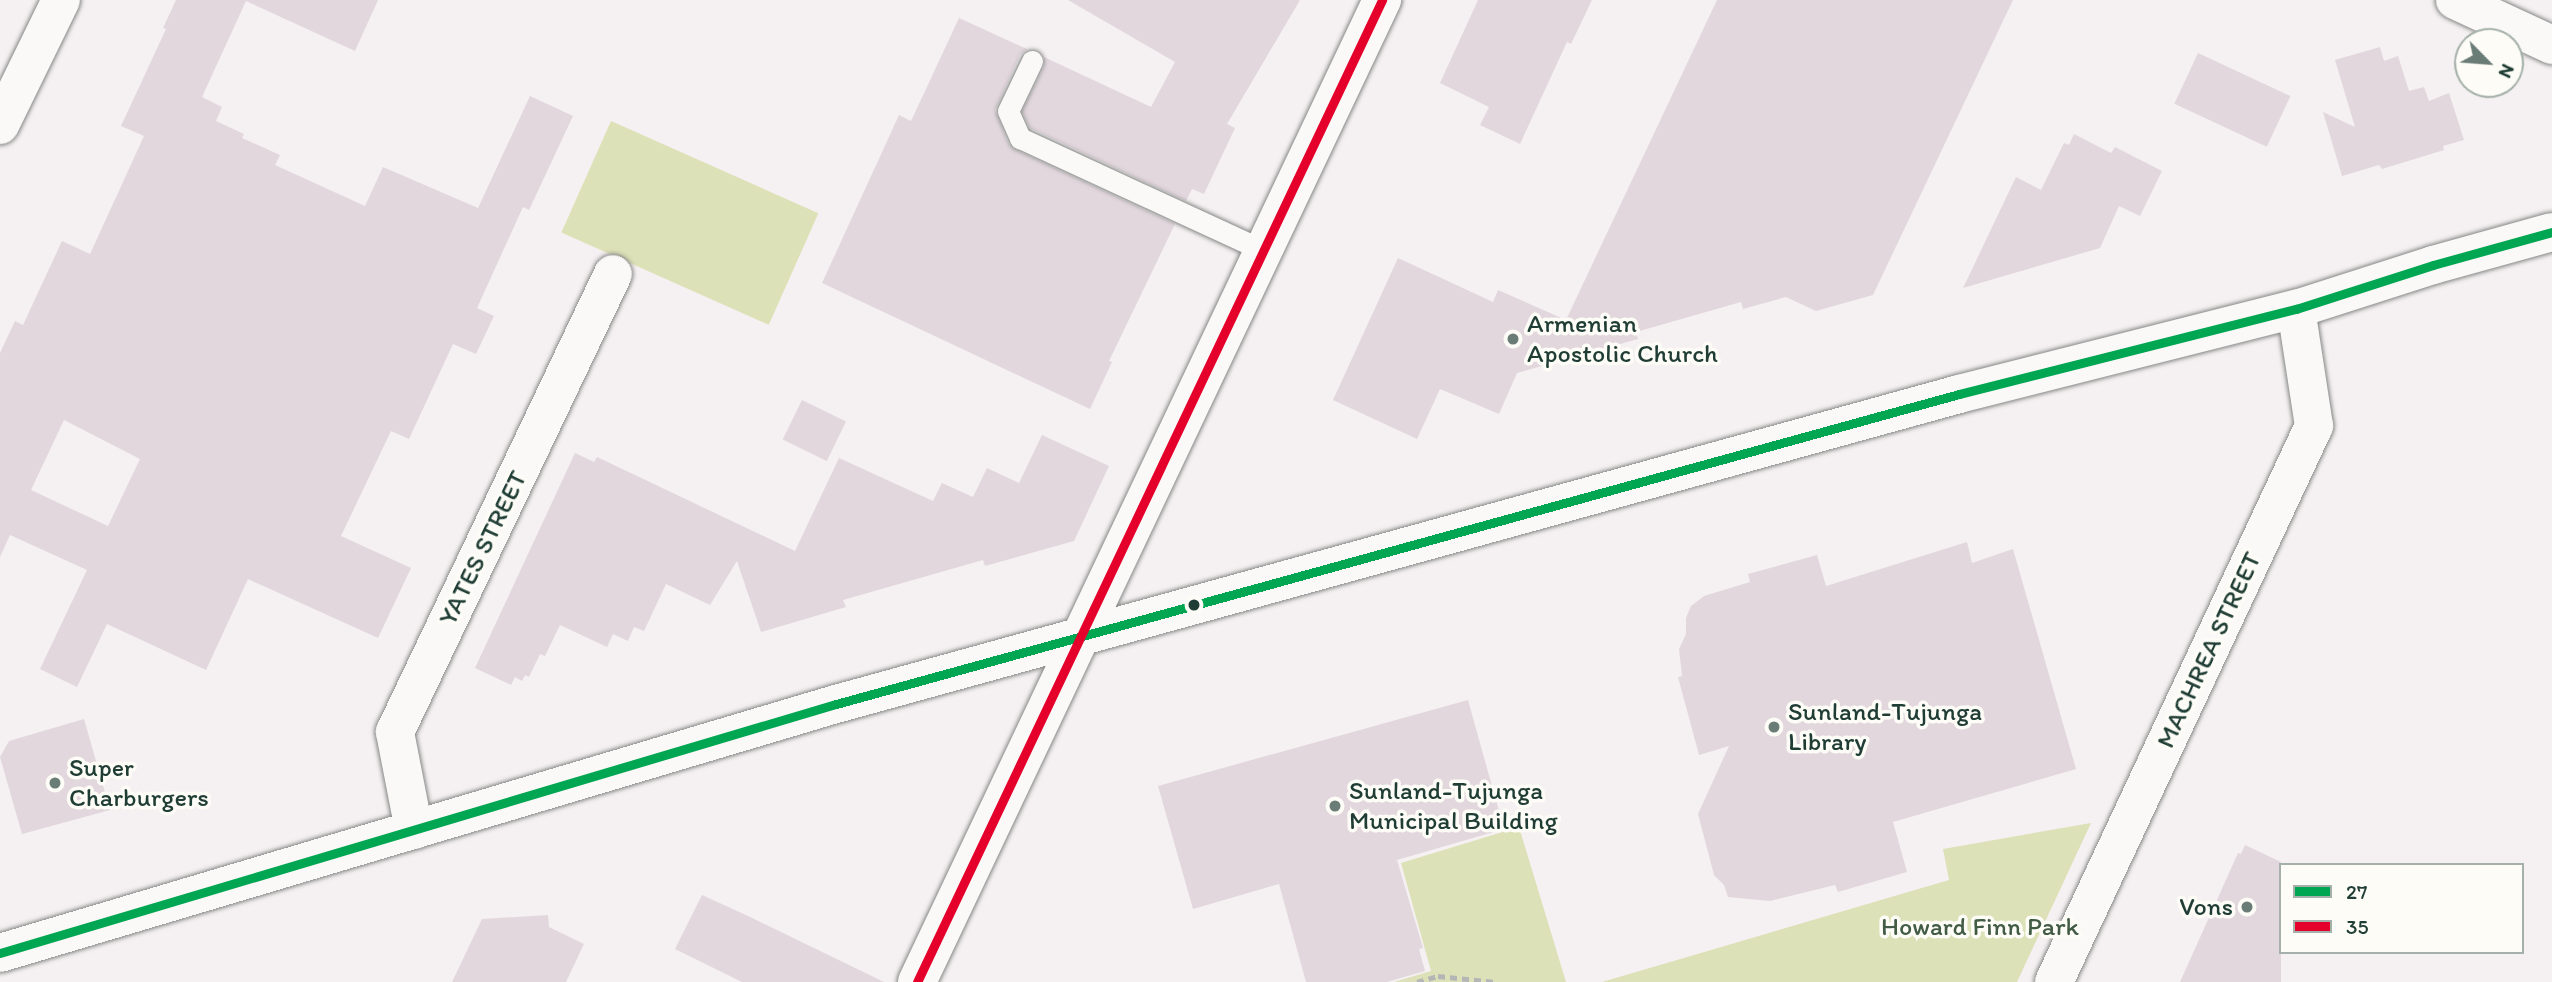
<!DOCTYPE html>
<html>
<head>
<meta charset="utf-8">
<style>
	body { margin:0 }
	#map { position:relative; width:2552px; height:982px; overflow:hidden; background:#f5f0f1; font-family:Itim,sans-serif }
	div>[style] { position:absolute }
	.green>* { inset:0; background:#dde1b7; transform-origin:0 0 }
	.building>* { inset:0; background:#e2d7dd; transform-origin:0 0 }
	.path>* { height:4.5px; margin-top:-2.25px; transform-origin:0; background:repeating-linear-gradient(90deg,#b4b6b5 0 7px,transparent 0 12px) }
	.roads { filter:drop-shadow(0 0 2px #858887) drop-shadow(0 0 2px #858887) }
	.service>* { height:21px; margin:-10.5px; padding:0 10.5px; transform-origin:10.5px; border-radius:10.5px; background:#faf9f8 }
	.minor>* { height:38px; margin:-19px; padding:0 19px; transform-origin:19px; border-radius:19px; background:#faf9f8 }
	.tertiary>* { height:38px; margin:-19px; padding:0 19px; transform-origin:19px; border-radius:19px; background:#faf9f8 }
	.primary>* { height:38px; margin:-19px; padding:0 19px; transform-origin:19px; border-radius:19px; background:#faf9f8 }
	.bus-1>* { height:9px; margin:-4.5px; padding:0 4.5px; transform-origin:4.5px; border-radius:4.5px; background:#00a651 }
	.bus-2>* { height:9px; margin:-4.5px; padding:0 4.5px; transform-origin:4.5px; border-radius:4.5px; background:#e4002b }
	.dots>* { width:19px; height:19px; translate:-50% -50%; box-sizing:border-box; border:4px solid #fdfcf7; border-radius:50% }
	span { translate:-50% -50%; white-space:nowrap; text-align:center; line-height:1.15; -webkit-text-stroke:7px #fdfcf7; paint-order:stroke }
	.poi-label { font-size:26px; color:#1f3d34 }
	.left { translate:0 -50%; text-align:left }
	.right { translate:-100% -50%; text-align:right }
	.street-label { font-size:26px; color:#1f3d34 }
	.park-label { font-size:26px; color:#415b45 }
	.legend { position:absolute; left:2279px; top:863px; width:245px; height:91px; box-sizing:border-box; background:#fdfcf7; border:2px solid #a4b0a9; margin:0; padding:9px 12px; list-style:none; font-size:21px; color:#1f3d34 }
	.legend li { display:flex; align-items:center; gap:14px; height:35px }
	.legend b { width:35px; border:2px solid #a4b0a9 }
	.north { position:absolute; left:2454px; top:28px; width:70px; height:70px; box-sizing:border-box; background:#fdfcf7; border:2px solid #a4b0a9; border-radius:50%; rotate:115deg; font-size:19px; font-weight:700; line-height:28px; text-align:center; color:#1f3d34 }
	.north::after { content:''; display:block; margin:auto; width:24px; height:32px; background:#6a7c76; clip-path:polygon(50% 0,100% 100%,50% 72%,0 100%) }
</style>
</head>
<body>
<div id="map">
	<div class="green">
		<i style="left:611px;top:121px;width:227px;height:122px;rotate:24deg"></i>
		<i style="clip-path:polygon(2091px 823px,2017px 982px,1602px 982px,1949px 880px,1943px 849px)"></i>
		<i style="clip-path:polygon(1519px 827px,1566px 982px,1394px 982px,1431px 971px,1401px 863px)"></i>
	</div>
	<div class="building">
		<i style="clip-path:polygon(evenodd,176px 0,378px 0,355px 51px,246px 1px,202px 97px,222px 107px,216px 121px,244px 134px,242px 138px,280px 155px,275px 165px,365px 206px,383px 167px,478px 208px,530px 96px,573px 116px,529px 210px,523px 207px,477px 308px,494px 316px,476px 354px,453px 344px,409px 439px,391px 431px,341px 536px,411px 568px,378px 638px,248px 579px,206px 670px,107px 624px,77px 687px,40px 669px,87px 570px,10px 535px,0 557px,0 353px,15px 321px,23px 325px,62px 241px,90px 254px,144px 136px,121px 126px,166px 29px,163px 28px,176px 0,64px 420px,140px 459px,108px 526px,31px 490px,64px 420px)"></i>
		<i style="clip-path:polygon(1068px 0,1300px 0,1227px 124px,1235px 128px,1204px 194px,1192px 189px,1186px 201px,1030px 128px,1022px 111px,1044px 67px,1044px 57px,1151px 107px,1175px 62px)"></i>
		<i style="clip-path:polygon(1478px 0,1592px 0,1571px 44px,1567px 42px,1520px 144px,1480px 125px,1489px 107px,1440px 83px)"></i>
		<i style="clip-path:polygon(1717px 0,2013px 0,1873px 295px,1816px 311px,1786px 297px,1743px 309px,1741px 302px,1636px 332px,1638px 339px,1517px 373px,1499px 414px,1440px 389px,1417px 439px,1333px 400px,1398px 258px,1493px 302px,1498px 290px,1566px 320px)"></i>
		<i style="clip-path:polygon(959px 18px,1027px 49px,1020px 55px,995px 110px,1008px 143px,1014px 149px,1175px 224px,1109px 361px,1112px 362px,1090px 409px,822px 283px,899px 115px,911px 121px)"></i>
		<i style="clip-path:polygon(2380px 47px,2384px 61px,2398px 56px,2409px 91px,2424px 87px,2429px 101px,2449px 93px,2464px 140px,2443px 146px,2444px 150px,2382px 169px,2379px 165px,2342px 176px,2323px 112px,2355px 127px,2335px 60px)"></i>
		<i style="left:2198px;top:53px;width:102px;height:56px;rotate:25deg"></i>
		<i style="clip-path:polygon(2074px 134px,2111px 153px,2115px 147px,2162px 171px,2140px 216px,2119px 206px,2100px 248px,1963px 288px,2016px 177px,2041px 190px,2064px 143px,2069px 145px)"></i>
		<i style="left:802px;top:400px;width:49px;height:44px;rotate:26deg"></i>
		<i style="clip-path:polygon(1042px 435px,1109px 466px,1074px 541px,985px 566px,983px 560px,843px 600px,846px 607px,761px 632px,737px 561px,710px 605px,666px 584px,644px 631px,634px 627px,628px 641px,613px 634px,607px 647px,560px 625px,545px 656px,540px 654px,529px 677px,525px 675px,522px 681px,515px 677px,511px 685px,475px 668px,575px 453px,594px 462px,597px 457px,795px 551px,839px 458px,933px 501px,942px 483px,973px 497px,987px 468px,1019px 483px)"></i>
		<i style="clip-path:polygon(1967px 542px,1972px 563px,2013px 549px,2076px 769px,1893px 822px,1907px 872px,1838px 892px,1835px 885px,1770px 901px,1728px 897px,1724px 885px,1714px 875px,1698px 814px,1729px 746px,1699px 755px,1678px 677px,1682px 676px,1679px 649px,1686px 634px,1686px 618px,1691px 606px,1704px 596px,1750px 582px,1748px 574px,1817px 555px,1826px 586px)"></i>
		<i style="clip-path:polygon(1468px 700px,1504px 829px,1397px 860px,1423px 948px,1419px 949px,1425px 971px,1387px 982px,1306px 982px,1279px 884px,1193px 909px,1158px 786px)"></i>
		<i style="clip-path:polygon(84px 719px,110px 810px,22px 834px,0 757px,9px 741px)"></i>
		<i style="clip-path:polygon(2245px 845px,2281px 862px,2281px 982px,2180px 982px,2238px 853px,2241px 854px)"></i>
		<i style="clip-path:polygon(702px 895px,748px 916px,884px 982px,742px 982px,675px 949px)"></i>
		<i style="clip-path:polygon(548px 915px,549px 927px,584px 944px,566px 982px,452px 982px,482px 919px)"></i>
	</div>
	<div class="path">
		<i style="left:1417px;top:982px;width:22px;rotate:-16deg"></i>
		<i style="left:1438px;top:976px;width:58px;rotate:5.9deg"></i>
	</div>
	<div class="roads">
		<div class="service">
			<i style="left:1032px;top:61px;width:55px;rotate:115.6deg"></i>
			<i style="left:1008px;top:111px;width:30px;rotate:66deg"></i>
			<i style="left:1020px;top:138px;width:269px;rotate:24.8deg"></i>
		</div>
		<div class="minor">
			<i style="left:414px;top:830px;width:100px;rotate:-101deg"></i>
			<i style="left:395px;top:732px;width:507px;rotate:-64.55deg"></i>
			<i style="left:917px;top:982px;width:1087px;rotate:-64.66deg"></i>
			<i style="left:2054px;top:982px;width:614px;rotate:-64.94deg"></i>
			<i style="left:2314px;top:426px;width:118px;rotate:-98.7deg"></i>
		</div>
		<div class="tertiary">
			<i style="left:2455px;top:0;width:107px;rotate:24.9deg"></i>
			<i style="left:0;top:125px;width:139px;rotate:-64deg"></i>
		</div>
		<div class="primary">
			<i style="left:0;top:953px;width:872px;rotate:-16.59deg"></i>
			<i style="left:836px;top:704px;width:1165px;rotate:-15.43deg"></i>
			<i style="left:1959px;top:394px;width:348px;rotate:-14.2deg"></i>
			<i style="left:2296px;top:309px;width:144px;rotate:-17.8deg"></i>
			<i style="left:2433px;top:265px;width:123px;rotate:-15.5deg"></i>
		</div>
	</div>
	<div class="bus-1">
		<i style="left:0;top:953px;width:872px;rotate:-16.59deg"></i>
		<i style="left:836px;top:704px;width:1165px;rotate:-15.43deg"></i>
		<i style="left:1959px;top:394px;width:348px;rotate:-14.2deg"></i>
		<i style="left:2296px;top:309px;width:144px;rotate:-17.8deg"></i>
		<i style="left:2433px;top:265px;width:123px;rotate:-15.5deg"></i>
	</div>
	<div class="bus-2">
		<i style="left:917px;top:982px;width:1087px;rotate:-64.66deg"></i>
	</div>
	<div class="dots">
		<i style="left:1513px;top:339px;background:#6a7c76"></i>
		<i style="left:1194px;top:605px;background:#1f3d34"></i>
		<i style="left:1774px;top:727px;background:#6a7c76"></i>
		<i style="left:55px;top:783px;background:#6a7c76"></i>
		<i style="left:1335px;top:806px;background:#6a7c76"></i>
		<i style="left:2247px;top:907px;background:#6a7c76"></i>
	</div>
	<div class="poi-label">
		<span class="left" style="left:1527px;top:339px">Armenian<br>Apostolic Church</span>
		<span class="left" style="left:1788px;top:727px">Sunland-Tujunga<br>Library</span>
		<span class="left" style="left:69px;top:783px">Super<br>Charburgers</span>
		<span class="left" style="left:1349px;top:806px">Sunland-Tujunga<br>Municipal Building</span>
		<span class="right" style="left:2233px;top:907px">Vons</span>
	</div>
	<div class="street-label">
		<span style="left:483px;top:548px;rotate:-64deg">YATES STREET</span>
		<span style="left:2209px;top:650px;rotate:-65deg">MACHREA STREET</span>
	</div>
	<div class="park-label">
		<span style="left:1980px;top:927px">Howard Finn Park</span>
	</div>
	<ul class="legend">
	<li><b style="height:9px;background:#00a651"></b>27</li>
	<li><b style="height:9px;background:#e4002b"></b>35</li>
	</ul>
	<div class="north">N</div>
</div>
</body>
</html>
